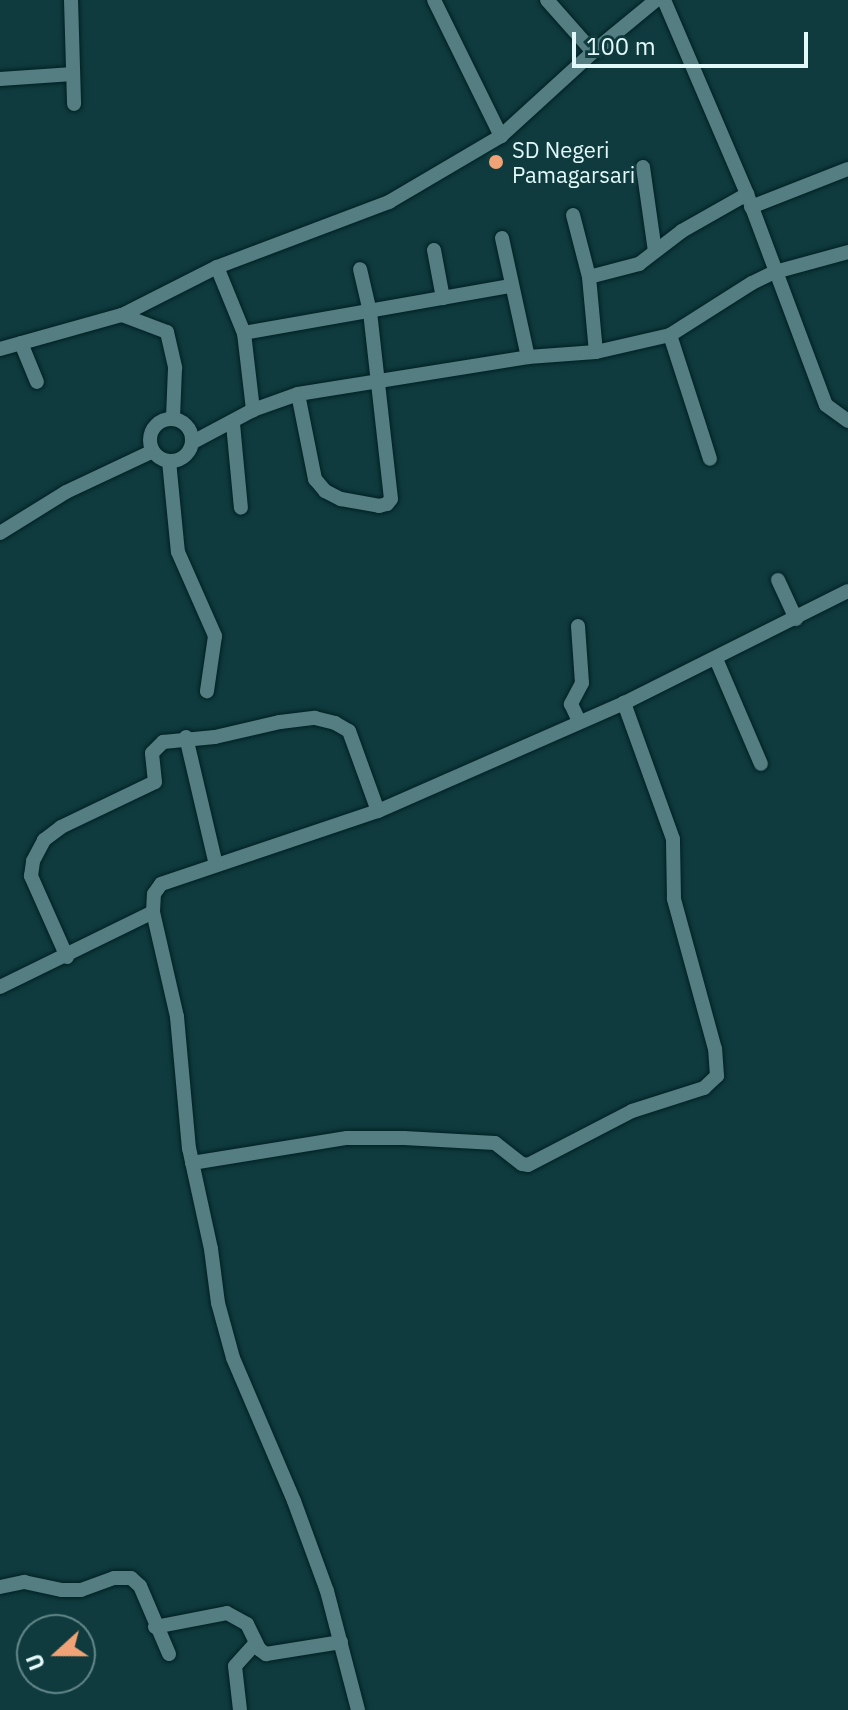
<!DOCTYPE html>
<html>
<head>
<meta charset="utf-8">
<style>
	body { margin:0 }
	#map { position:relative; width:848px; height:1710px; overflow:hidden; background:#0f3b3e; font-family:"IBM Plex Sans",sans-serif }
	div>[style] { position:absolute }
	.roads { filter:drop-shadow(0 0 2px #012023) drop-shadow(0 0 2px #012023) }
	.minor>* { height:14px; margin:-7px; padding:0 7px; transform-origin:7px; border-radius:7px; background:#547e81 }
	.minor>.ring { margin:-7px; padding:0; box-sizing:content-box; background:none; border:14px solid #547e81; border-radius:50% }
	.dots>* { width:22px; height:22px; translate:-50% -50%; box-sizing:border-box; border:4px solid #0f3b3e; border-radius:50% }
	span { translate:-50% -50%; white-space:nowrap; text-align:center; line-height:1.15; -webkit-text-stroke:6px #0f3b3e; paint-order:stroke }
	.poi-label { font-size:22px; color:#e2f8f9 }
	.left { translate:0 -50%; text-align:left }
	.north { position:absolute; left:16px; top:1614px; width:80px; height:80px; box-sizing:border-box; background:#0f3b3e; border:2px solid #638789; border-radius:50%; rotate:249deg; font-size:22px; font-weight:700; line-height:32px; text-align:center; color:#e2f8f9 }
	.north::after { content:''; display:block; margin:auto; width:28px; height:36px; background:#efa377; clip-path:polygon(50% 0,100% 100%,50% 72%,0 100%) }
	.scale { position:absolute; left:572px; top:32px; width:236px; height:36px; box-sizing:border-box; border:4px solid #e2f8f9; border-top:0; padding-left:10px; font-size:24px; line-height:28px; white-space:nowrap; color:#e2f8f9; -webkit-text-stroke:6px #0f3b3e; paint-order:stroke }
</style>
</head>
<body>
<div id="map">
	<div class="roads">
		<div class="minor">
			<i style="left:71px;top:0;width:104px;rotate:88.3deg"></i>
			<i style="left:434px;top:0;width:152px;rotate:63.8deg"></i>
			<i style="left:547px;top:0;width:69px;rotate:48.5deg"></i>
			<i style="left:664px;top:0;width:211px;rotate:66.8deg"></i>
			<i style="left:747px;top:194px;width:225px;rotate:69.5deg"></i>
			<i style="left:826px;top:405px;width:27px;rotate:36deg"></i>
			<i style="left:0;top:79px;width:73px;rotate:-3.9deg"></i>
			<i style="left:643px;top:167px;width:85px;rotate:81.9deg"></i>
			<i style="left:751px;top:207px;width:104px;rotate:-21.4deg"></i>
			<i style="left:573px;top:215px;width:64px;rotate:75.5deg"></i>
			<i style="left:589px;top:277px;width:75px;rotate:84.7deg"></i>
			<i style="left:502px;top:238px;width:122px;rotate:77.7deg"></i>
			<i style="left:434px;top:250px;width:49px;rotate:79.4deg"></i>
			<i style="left:217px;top:267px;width:71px;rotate:67.8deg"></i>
			<i style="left:244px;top:333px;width:78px;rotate:83.3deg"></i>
			<i style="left:589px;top:277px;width:52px;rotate:-14.6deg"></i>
			<i style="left:639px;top:264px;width:54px;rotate:-37.5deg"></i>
			<i style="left:682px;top:231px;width:75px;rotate:-29.6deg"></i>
			<i style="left:122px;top:315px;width:48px;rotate:20.7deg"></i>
			<i style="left:167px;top:332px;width:37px;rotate:77deg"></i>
			<i style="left:175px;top:368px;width:50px;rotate:92.3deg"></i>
			<i style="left:244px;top:333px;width:271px;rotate:-10deg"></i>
			<i style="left:670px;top:335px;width:130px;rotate:72.1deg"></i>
			<i style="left:21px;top:343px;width:42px;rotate:67.7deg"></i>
			<i style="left:0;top:349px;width:127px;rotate:-15.6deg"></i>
			<i style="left:122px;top:315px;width:106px;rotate:-26.8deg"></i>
			<i style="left:217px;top:267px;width:184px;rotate:-20.7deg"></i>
			<i style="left:389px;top:202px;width:130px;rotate:-30.5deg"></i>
			<i style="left:501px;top:136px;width:125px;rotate:-42.4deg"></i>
			<i style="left:593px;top:52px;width:82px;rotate:-39.5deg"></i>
			<i style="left:298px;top:394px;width:87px;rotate:78.7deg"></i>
			<i style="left:315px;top:479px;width:16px;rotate:50deg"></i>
			<i style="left:325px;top:491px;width:18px;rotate:27deg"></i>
			<i style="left:341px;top:499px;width:39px;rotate:10deg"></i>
			<i style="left:379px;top:506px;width:8px;rotate:-14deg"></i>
			<i style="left:387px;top:504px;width:6px;rotate:-51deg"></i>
			<i style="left:391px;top:499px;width:188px;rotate:-96.4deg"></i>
			<i style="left:370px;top:312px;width:44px;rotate:-103.1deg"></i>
			<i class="ring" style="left:150px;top:419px;width:28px;height:28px"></i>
			<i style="left:233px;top:424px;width:84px;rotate:84.6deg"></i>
			<i style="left:193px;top:442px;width:68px;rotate:-28.1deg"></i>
			<i style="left:253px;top:410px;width:48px;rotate:-19.6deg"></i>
			<i style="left:298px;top:394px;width:233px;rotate:-9.1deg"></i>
			<i style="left:528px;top:357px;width:68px;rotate:-4.2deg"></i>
			<i style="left:596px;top:352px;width:76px;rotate:-12.9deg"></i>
			<i style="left:670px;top:335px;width:97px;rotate:-32.4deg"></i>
			<i style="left:752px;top:283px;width:25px;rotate:-26deg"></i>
			<i style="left:775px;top:272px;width:76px;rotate:-15.3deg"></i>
			<i style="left:169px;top:461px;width:91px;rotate:84.4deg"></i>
			<i style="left:178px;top:552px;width:92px;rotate:66.2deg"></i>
			<i style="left:215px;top:636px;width:56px;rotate:98.3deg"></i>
			<i style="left:0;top:533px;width:78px;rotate:-31.8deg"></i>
			<i style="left:66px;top:492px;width:96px;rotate:-25.2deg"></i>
			<i style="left:778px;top:580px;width:43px;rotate:65.2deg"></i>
			<i style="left:578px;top:626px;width:57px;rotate:86deg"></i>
			<i style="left:582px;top:683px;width:24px;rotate:118deg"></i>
			<i style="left:571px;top:704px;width:19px;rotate:65deg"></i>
			<i style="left:716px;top:659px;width:114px;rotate:66.8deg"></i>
			<i style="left:186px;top:737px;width:131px;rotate:76.8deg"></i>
			<i style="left:153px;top:912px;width:108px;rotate:77.1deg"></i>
			<i style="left:177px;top:1017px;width:132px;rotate:84.8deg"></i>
			<i style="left:189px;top:1148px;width:103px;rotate:77.7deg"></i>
			<i style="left:211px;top:1249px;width:54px;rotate:82.6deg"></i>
			<i style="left:218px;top:1303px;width:57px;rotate:74.7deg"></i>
			<i style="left:233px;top:1358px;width:155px;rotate:66.9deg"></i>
			<i style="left:294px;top:1501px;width:96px;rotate:69.9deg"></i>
			<i style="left:327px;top:1591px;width:123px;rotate:75.4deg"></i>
			<i style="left:67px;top:957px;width:89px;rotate:-114deg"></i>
			<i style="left:31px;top:876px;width:15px;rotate:-82deg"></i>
			<i style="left:33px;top:861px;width:24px;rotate:-62deg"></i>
			<i style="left:44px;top:840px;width:21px;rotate:-37deg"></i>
			<i style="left:61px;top:827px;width:104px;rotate:-25.6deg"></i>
			<i style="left:155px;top:782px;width:29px;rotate:-96deg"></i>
			<i style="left:152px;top:753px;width:16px;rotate:-45deg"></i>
			<i style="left:163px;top:742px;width:52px;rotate:-5.5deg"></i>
			<i style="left:215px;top:737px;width:67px;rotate:-13deg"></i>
			<i style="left:280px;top:722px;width:35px;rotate:-7deg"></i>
			<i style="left:315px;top:718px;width:21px;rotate:14deg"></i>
			<i style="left:335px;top:723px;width:16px;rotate:30deg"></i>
			<i style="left:349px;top:731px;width:85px;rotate:70.1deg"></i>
			<i style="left:0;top:987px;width:170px;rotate:-26.1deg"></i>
			<i style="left:153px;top:912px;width:18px;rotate:-87deg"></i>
			<i style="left:154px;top:894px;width:12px;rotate:-55deg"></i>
			<i style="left:161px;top:884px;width:229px;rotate:-18.6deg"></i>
			<i style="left:378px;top:811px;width:269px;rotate:-23.7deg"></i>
			<i style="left:624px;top:703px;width:250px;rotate:-26.6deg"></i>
			<i style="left:192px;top:1163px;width:157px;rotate:-9.2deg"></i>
			<i style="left:347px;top:1138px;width:57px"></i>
			<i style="left:404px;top:1138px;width:91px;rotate:3.1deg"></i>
			<i style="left:495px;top:1143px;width:34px;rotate:38deg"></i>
			<i style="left:522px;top:1164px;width:6px;rotate:9deg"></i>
			<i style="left:528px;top:1165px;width:117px;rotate:-27.4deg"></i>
			<i style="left:632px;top:1111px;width:76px;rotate:-17.7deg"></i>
			<i style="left:704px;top:1088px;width:18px;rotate:-43deg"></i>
			<i style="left:717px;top:1076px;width:27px;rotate:-94deg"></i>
			<i style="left:715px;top:1049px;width:156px;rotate:-105.3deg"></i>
			<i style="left:674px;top:899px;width:60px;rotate:-91deg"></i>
			<i style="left:673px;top:839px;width:145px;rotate:-109.8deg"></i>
			<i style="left:0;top:1587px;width:25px;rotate:-12deg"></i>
			<i style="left:24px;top:1582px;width:39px;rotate:12deg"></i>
			<i style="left:62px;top:1590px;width:19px"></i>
			<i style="left:81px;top:1590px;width:35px;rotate:-20deg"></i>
			<i style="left:114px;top:1578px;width:17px"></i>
			<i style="left:131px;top:1578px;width:12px;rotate:42deg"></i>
			<i style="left:140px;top:1586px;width:74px;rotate:66.9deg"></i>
			<i style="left:155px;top:1627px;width:73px;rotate:-11deg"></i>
			<i style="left:227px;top:1613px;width:23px;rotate:29deg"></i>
			<i style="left:247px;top:1624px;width:28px;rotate:64deg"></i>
			<i style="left:259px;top:1649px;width:9px;rotate:36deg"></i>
			<i style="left:266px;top:1654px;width:76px;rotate:-9.1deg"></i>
			<i style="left:240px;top:1710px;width:44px;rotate:-96.5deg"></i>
			<i style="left:235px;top:1666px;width:31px;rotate:-48deg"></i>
		</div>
	</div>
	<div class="dots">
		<i style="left:496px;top:162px;background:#efa377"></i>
	</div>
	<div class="poi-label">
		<span class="left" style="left:512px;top:162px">SD Negeri<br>Pamagarsari</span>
	</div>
	<div class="north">U</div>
	<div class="scale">100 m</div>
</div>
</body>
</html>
